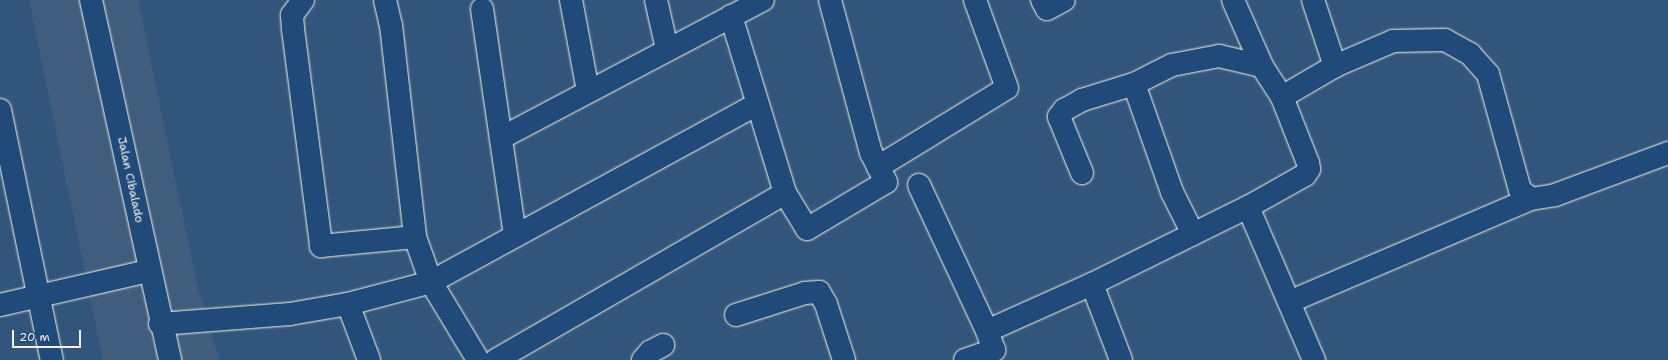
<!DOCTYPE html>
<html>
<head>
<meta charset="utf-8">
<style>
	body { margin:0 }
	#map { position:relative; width:1668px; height:360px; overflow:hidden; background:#32557c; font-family:"Shantell Sans",sans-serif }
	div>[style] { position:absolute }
	.built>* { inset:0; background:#405d7d }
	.roads { filter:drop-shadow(0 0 1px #f4f1e8) drop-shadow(0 0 1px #f4f1e8) }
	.street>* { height:22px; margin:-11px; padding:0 11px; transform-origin:11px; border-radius:11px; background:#1f4a7a }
	.secondary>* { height:22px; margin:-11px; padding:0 11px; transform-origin:11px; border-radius:11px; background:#1f4a7a }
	span { translate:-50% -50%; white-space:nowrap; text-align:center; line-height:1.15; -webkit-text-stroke:3.5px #1f4a7a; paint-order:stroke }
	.street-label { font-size:12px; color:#f4f1e8 }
	.scale { position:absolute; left:12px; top:330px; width:69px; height:18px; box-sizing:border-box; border:2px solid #f4f1e8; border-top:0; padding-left:5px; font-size:12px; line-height:14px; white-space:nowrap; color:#f4f1e8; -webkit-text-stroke:3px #1f4a7a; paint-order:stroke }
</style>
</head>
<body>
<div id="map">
	<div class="built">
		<i style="clip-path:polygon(29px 0,138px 0,198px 289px,220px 360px,103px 360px)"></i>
	</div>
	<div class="roads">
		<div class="street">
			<i style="left:303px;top:0;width:19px;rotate:126deg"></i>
			<i style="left:292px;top:15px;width:14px;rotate:86deg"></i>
			<i style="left:293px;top:29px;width:219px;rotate:82.6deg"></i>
			<i style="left:321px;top:246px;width:94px;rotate:-5.5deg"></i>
			<i style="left:385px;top:0;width:26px;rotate:77deg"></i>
			<i style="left:391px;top:25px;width:213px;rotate:83.5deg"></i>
			<i style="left:415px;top:237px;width:48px;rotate:70.4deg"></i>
			<i style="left:431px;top:282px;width:91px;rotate:58.9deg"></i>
			<i style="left:571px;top:0;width:93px;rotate:79.4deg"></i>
			<i style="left:656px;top:0;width:50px;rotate:77.3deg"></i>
			<i style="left:1042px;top:0;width:10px;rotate:61deg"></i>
			<i style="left:1047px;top:9px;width:19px;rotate:-28deg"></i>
			<i style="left:1313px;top:0;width:70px;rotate:71.6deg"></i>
			<i style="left:482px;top:9px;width:229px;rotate:81.7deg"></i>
			<i style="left:731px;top:16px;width:185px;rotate:73deg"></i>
			<i style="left:785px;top:193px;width:42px;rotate:58.6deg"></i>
			<i style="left:807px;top:229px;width:92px;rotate:-30.7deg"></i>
			<i style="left:886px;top:182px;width:33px;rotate:-117deg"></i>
			<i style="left:871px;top:153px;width:158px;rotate:-105deg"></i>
			<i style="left:1282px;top:97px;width:61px;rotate:-30.3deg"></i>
			<i style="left:1335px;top:66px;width:63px;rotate:-23.3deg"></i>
			<i style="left:1393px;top:41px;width:52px;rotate:-1.1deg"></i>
			<i style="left:1445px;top:40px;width:29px;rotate:29deg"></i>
			<i style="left:1470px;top:54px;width:27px;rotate:48deg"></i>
			<i style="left:1488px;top:74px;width:120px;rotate:74.6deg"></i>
			<i style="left:1520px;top:190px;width:14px;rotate:39deg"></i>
			<i style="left:0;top:110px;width:255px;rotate:78.3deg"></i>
			<i style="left:501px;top:138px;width:296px;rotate:-27.8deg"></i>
			<i style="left:878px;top:167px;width:151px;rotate:-31.5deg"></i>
			<i style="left:1007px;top:88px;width:94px;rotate:-110deg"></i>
			<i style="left:1082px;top:173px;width:61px;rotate:-112.3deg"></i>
			<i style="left:1059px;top:117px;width:9px;rotate:-54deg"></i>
			<i style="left:1064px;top:110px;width:21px;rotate:-29deg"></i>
			<i style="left:1082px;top:100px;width:54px;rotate:-17.1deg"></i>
			<i style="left:919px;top:185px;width:161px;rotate:65deg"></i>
			<i style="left:1248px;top:207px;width:167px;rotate:66.7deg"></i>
			<i style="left:1193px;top:234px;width:47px;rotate:-116.6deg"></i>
			<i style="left:1172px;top:192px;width:114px;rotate:-109.4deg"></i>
			<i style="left:1134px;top:84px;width:42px;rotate:-26.6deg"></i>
			<i style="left:1172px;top:65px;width:48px;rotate:-10.8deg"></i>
			<i style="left:1219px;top:56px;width:44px;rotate:13.1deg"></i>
			<i style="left:1092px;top:284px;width:81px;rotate:69.1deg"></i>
			<i style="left:1289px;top:302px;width:263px;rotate:-23.1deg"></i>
			<i style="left:1531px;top:199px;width:24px;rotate:-9deg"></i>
			<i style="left:1555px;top:195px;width:121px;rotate:-20.4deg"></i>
			<i style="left:348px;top:304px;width:60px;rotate:69.4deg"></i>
			<i style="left:0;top:305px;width:153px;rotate:-12.9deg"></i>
			<i style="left:736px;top:315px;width:72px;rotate:-17.7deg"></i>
			<i style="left:805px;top:293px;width:14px;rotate:-4deg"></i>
			<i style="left:819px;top:292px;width:14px;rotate:60deg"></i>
			<i style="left:826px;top:304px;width:59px;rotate:72.2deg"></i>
			<i style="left:160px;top:324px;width:130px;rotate:-4.4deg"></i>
			<i style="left:290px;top:314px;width:59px;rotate:-9.8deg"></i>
			<i style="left:348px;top:304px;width:86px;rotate:-14.8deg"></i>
			<i style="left:431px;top:282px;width:370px;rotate:-28.6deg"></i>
			<i style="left:496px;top:360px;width:334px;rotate:-30deg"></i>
			<i style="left:643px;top:360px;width:11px;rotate:-49deg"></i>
			<i style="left:650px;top:352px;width:15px;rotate:-28deg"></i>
			<i style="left:965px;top:360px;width:31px;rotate:-19deg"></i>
			<i style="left:994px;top:350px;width:20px;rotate:-110deg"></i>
			<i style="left:987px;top:331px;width:115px;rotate:-24.1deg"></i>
			<i style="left:1092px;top:284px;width:174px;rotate:-26.3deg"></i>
			<i style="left:1248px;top:207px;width:65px;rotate:-29.3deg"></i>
			<i style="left:1305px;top:175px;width:7px;rotate:-56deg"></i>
			<i style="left:1309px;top:169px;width:6px;rotate:-99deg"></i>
			<i style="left:1308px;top:163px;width:71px;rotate:-111.5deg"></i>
			<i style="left:1282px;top:97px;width:37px;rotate:-123deg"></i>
			<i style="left:1262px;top:66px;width:72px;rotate:-113.7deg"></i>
		</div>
		<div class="secondary">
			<i style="left:91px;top:0;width:369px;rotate:77.6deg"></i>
		</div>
	</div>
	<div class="street-label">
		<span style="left:130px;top:180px;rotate:78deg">Jalan Cibalado</span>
	</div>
	<div class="scale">20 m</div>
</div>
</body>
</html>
